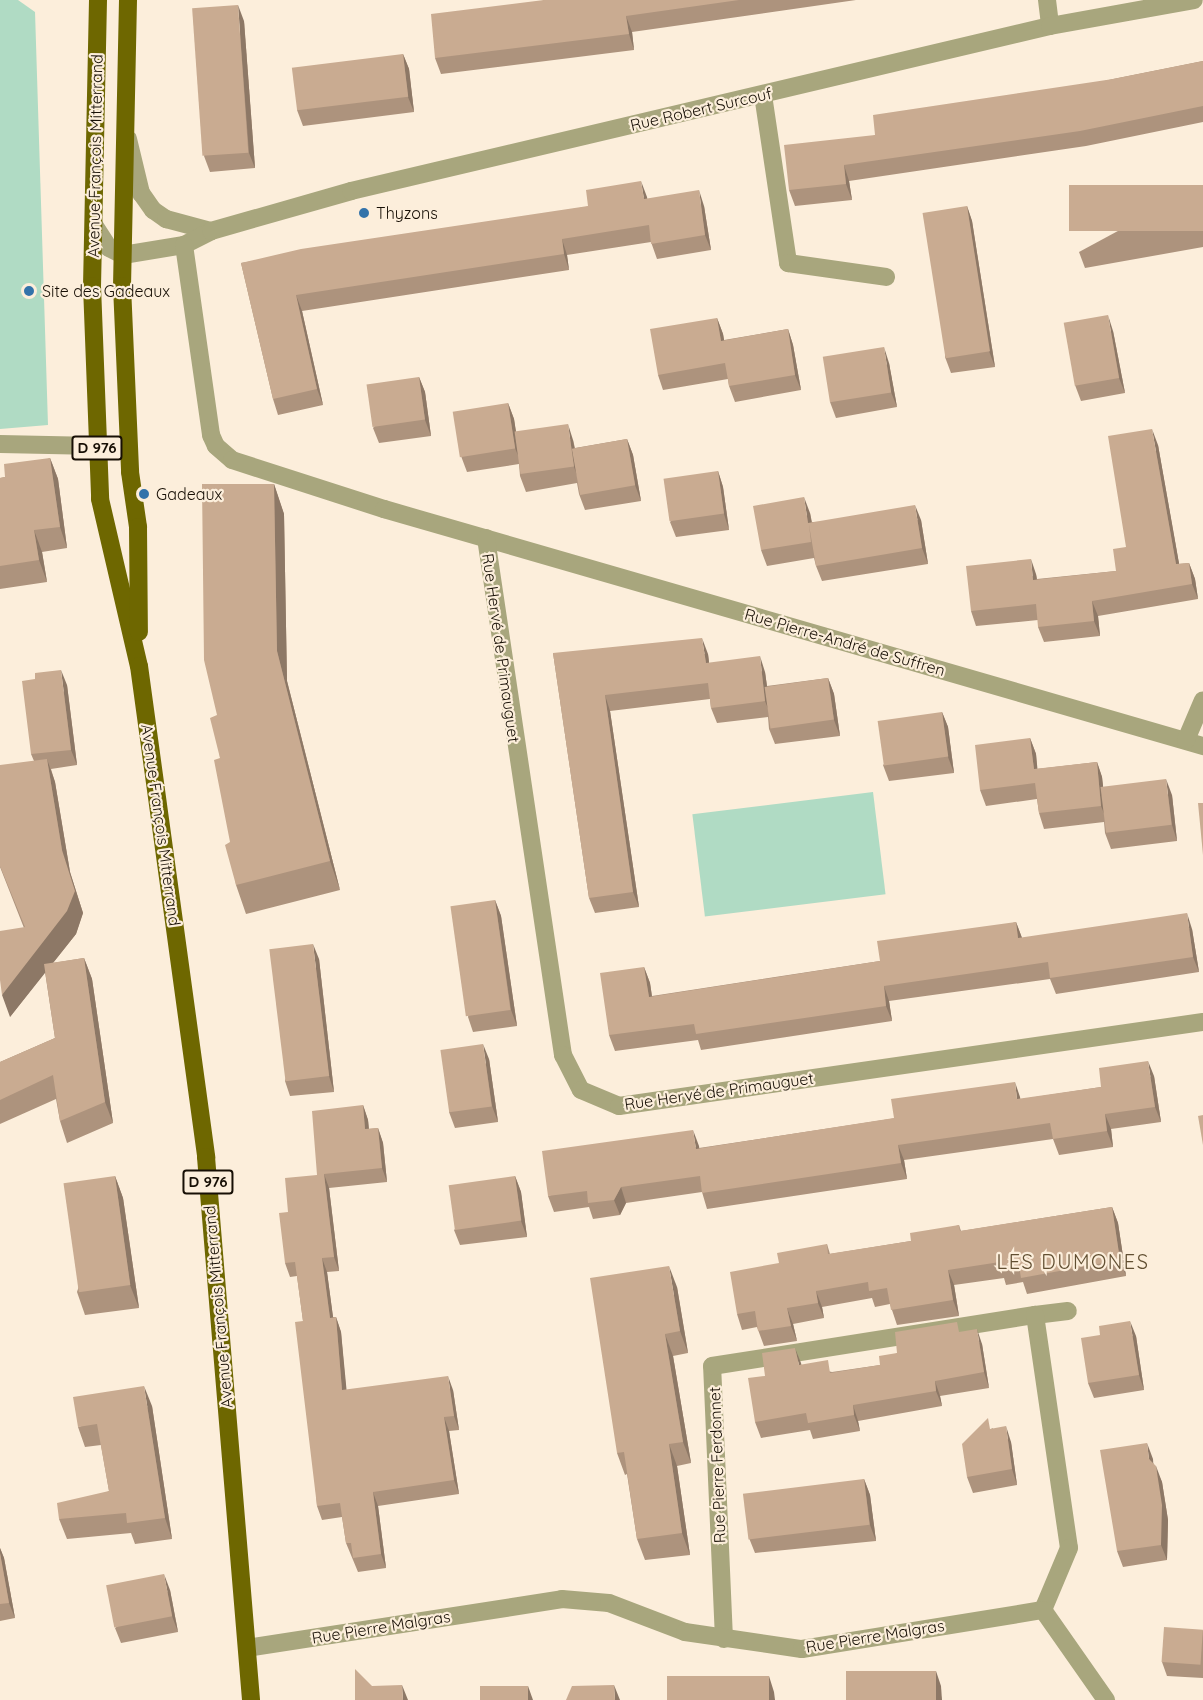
<!DOCTYPE html>
<html>
<head>
<meta charset="utf-8">
<style>
	body { margin:0 }
	#map { position:relative; width:1203px; height:1700px; overflow:hidden; background:#fceedb; font-family:Quicksand,sans-serif }
	div>[style] { position:absolute }
	.green>* { inset:0; background:#b0dbc4; transform-origin:0 0 }
	.lane>* { height:18px; margin:-9px; padding:0 9px; transform-origin:9px; border-radius:9px; background:#a8a67d }
	.street>* { height:18px; margin:-9px; padding:0 9px; transform-origin:9px; border-radius:9px; background:#a8a67d }
	.primary>* { height:18px; margin:-9px; padding:0 9px; transform-origin:9px; border-radius:9px; background:#6e6700 }
	.wall>* { inset:0; background:#ad937d }
	.shaded-wall>* { inset:0; background:#8d7866 }
	.building>* { inset:0; background:#c9ab91; transform-origin:0 0 }
	.dots>* { width:16px; height:16px; translate:-50% -50%; box-sizing:border-box; border:3px solid #fceedb; border-radius:50% }
	span { translate:-50% -50%; white-space:nowrap; text-align:center; line-height:1.15; -webkit-text-stroke:4.5px #fceedb; paint-order:stroke }
	.shield-label span { padding:2px 4px; background:#fceedb; border:2px solid; border-radius:4px; -webkit-text-stroke-width:0 }
	.shield-label { font-size:15px; color:#170f05; font-weight:700 }
	.street-label { font-size:16px; color:#170f05 }
	.poi-label { font-size:16px; color:#170f05 }
	.left { translate:0 -50%; text-align:left }
	.quarter-label { font-size:20px; color:#614f32; letter-spacing:1.5px }
</style>
</head>
<body>
<div id="map">
	<div class="green">
		<i style="clip-path:polygon(0 0,18px 0,35px 12px,48px 425px,0 429px)"></i>
		<i style="left:873px;top:792px;width:103px;height:182px;rotate:83deg"></i>
	</div>
	<div class="lane">
		<i style="left:0;top:444px;width:97px;rotate:1.2deg"></i>
	</div>
	<div class="street">
		<i style="left:1047px;top:0;width:26px;rotate:83deg"></i>
		<i style="left:763px;top:95px;width:170px;rotate:81.5deg"></i>
		<i style="left:788px;top:263px;width:99px;rotate:8.1deg"></i>
		<i style="left:128px;top:139px;width:56px;rotate:76.5deg"></i>
		<i style="left:141px;top:193px;width:21px;rotate:55deg"></i>
		<i style="left:153px;top:210px;width:16px;rotate:35deg"></i>
		<i style="left:166px;top:219px;width:47px;rotate:14.9deg"></i>
		<i style="left:94px;top:225px;width:27px;rotate:57deg"></i>
		<i style="left:109px;top:248px;width:16px;rotate:27deg"></i>
		<i style="left:123px;top:255px;width:62px;rotate:-9.3deg"></i>
		<i style="left:184px;top:245px;width:30px;rotate:-27deg"></i>
		<i style="left:211px;top:231px;width:146px;rotate:-15.9deg"></i>
		<i style="left:351px;top:191px;width:718px;rotate:-13.28deg"></i>
		<i style="left:1050px;top:26px;width:146px;rotate:-10.2deg"></i>
		<i style="left:184px;top:245px;width:192px;rotate:81.9deg"></i>
		<i style="left:211px;top:435px;width:12px;rotate:66deg"></i>
		<i style="left:216px;top:446px;width:21px;rotate:41deg"></i>
		<i style="left:232px;top:460px;width:160px;rotate:17.9deg"></i>
		<i style="left:384px;top:509px;width:853px;rotate:16.14deg"></i>
		<i style="left:486px;top:538px;width:523px;rotate:81.53deg"></i>
		<i style="left:563px;top:1055px;width:39px;rotate:63deg"></i>
		<i style="left:581px;top:1090px;width:41px;rotate:22.8deg"></i>
		<i style="left:619px;top:1106px;width:590px;rotate:-8.19deg"></i>
		<i style="left:1186px;top:740px;width:43px;rotate:-67deg"></i>
		<i style="left:1035px;top:1315px;width:33px;rotate:-7deg"></i>
		<i style="left:724px;top:1639px;width:273px;rotate:-92.5deg"></i>
		<i style="left:712px;top:1366px;width:327px;rotate:-9deg"></i>
		<i style="left:1035px;top:1315px;width:235px;rotate:81.7deg"></i>
		<i style="left:1069px;top:1548px;width:67px;rotate:112.8deg"></i>
		<i style="left:247px;top:1648px;width:319px;rotate:-8.8deg"></i>
		<i style="left:562px;top:1599px;width:47px;rotate:4.9deg"></i>
		<i style="left:609px;top:1603px;width:81px;rotate:20.9deg"></i>
		<i style="left:685px;top:1632px;width:118px;rotate:8.3deg"></i>
		<i style="left:802px;top:1649px;width:244px;rotate:-9.2deg"></i>
		<i style="left:1043px;top:1610px;width:110px;rotate:55deg"></i>
	</div>
	<div class="primary">
		<i style="left:98px;top:0;width:286px;rotate:91.2deg"></i>
		<i style="left:92px;top:286px;width:213px;rotate:87.8deg"></i>
		<i style="left:100px;top:499px;width:171px;rotate:76.9deg"></i>
		<i style="left:139px;top:666px;width:496px;rotate:82.2deg"></i>
		<i style="left:206px;top:1157px;width:545px;rotate:85.26deg"></i>
		<i style="left:128px;top:0;width:286px;rotate:91.2deg"></i>
		<i style="left:122px;top:286px;width:186px;rotate:87.5deg"></i>
		<i style="left:130px;top:472px;width:56px;rotate:81.7deg"></i>
		<i style="left:138px;top:527px;width:105px;rotate:89.5deg"></i>
	</div>
	<div class="wall">
		<i style="clip-path:polygon(544px 0,856px 0,632px 32px,634px 50px,441px 74px,435px 58px)"></i>
		<i style="clip-path:polygon(244px 21px,255px 168px,210px 172px,204px 156px)"></i>
		<i style="clip-path:polygon(403px 54px,409px 69px,414px 112px,303px 126px,297px 110px)"></i>
		<i style="clip-path:polygon(1203px 61px,1203px 122px,1086px 146px,849px 181px,852px 200px,795px 206px,789px 190px,875px 135px,1113px 79px)"></i>
		<i style="clip-path:polygon(1203px 185px,1203px 247px,1085px 268px,1079px 252px)"></i>
		<i style="clip-path:polygon(647px 197px,647px 199px,704px 206px,711px 250px,657px 259px,651px 242px,567px 255px,569px 270px,302px 311px,323px 405px,278px 415px,273px 399px,241px 263px)"></i>
		<i style="clip-path:polygon(967px 206px,972px 221px,995px 367px,951px 373px,945px 357px)"></i>
		<i style="clip-path:polygon(717px 318px,723px 334px,724px 340px,788px 329px,793px 345px,801px 390px,735px 402px,729px 386px,728px 379px,663px 390px,658px 375px)"></i>
		<i style="clip-path:polygon(1113px 331px,1125px 393px,1081px 401px,1075px 385px)"></i>
		<i style="clip-path:polygon(889px 363px,897px 407px,836px 418px,830px 402px)"></i>
		<i style="clip-path:polygon(419px 377px,425px 392px,431px 436px,379px 443px,373px 428px)"></i>
		<i style="clip-path:polygon(508px 403px,514px 419px,516px 433px,573px 440px,575px 448px,627px 439px,633px 455px,641px 501px,585px 510px,579px 494px,577px 483px,526px 492px,520px 476px,519px 464px,467px 472px,461px 456px)"></i>
		<i style="clip-path:polygon(1158px 445px,1179px 564px,1189px 563px,1195px 579px,1198px 599px,1098px 616px,1100px 636px,1044px 642px,1038px 627px,1038px 620px,976px 626px,971px 611px,1036px 574px,1037px 579px,1116px 571px,1126px 547px)"></i>
		<i style="clip-path:polygon(50px 458px,58px 479px,67px 548px,42px 552px,47px 582px,0 589px,0 478px,5px 477px)"></i>
		<i style="clip-path:polygon(718px 471px,723px 487px,729px 530px,676px 537px,670px 522px)"></i>
		<i style="clip-path:polygon(274px 484px,284px 514px,287px 681px,340px 890px,246px 914px,236px 885px,220px 758px,217px 715px)"></i>
		<i style="clip-path:polygon(810px 513px,812px 522px,921px 520px,928px 564px,822px 581px,816px 566px,814px 558px,767px 566px,761px 550px)"></i>
		<i style="clip-path:polygon(553px 653px,708px 654px,709px 663px,765px 672px,767px 686px,828px 678px,834px 694px,840px 736px,775px 744px,769px 729px,768px 717px,717px 723px,711px 708px,710px 699px,610px 711px,639px 907px,595px 913px,589px 898px)"></i>
		<i style="clip-path:polygon(67px 685px,77px 765px,51px 769px,55px 782px,70px 872px,83px 913px,76px 934px,53px 963px,84px 958px,92px 979px,113px 1123px,67px 1143px,60px 1121px,56px 1099px,0 1124px,0 1062px,55px 1038px,45px 972px,10px 1017px,24px 928px,0 867px,34px 761px,31px 754px)"></i>
		<i style="clip-path:polygon(942px 712px,948px 727px,954px 773px,889px 781px,883px 765px)"></i>
		<i style="clip-path:polygon(1030px 738px,1036px 754px,1037px 769px,1097px 762px,1102px 777px,1103px 787px,1172px 795px,1177px 841px,1111px 849px,1105px 833px,1104px 822px,1044px 829px,1039px 813px,1037px 799px,986px 806px,980px 790px)"></i>
		<i style="clip-path:polygon(495px 900px,501px 916px,517px 1026px,473px 1032px,468px 1017px)"></i>
		<i style="clip-path:polygon(1016px 922px,1022px 938px,1192px 929px,1199px 972px,1056px 994px,1050px 979px,889px 1001px,892px 1021px,701px 1050px,698px 1040px,615px 1051px,609px 1035px,644px 967px,650px 983px,652px 996px,880px 961px)"></i>
		<i style="clip-path:polygon(319px 959px,334px 1092px,290px 1096px,285px 1081px)"></i>
		<i style="clip-path:polygon(489px 1059px,498px 1122px,455px 1128px,449px 1112px)"></i>
		<i style="clip-path:polygon(1154px 1076px,1161px 1122px,1111px 1129px,1113px 1147px,1059px 1155px,1053px 1139px,904px 1160px,907px 1179px,707px 1209px,702px 1192px,626px 1203px,620px 1215px,593px 1219px,589px 1207px,554px 1212px,548px 1196px,699px 1146px,699px 1148px,1101px 1087px)"></i>
		<i style="clip-path:polygon(363px 1105px,368px 1120px,369px 1129px,378px 1128px,383px 1143px,387px 1182px,329px 1188px,339px 1271px,327px 1272px,333px 1317px,336px 1317px,341px 1332px,346px 1390px,453px 1390px,459px 1430px,449px 1431px,459px 1494px,378px 1506px,386px 1568px,358px 1572px,346px 1543px,342px 1517px,322px 1520px,317px 1506px,303px 1321px,297px 1276px,290px 1277px,285px 1263px,317px 1175px)"></i>
		<i style="clip-path:polygon(115px 1176px,123px 1198px,139px 1308px,85px 1315px,77px 1292px)"></i>
		<i style="clip-path:polygon(515px 1176px,521px 1192px,527px 1237px,460px 1245px,454px 1230px)"></i>
		<i style="clip-path:polygon(1112px 1207px,1118px 1223px,1126px 1276px,1027px 1294px,1023px 1282px,1006px 1285px,1004px 1278px,954px 1285px,959px 1316px,897px 1325px,890px 1304px,875px 1307px,872px 1298px,822px 1307px,824px 1318px,793px 1324px,797px 1341px,764px 1346px,757px 1327px,742px 1330px,737px 1314px,827px 1244px,830px 1254px,911px 1241px,959px 1225px,961px 1231px)"></i>
		<i style="clip-path:polygon(677px 1287px,688px 1353px,673px 1356px,691px 1463px,677px 1466px,690px 1555px,645px 1560px,637px 1539px,627px 1474px,625px 1475px,617px 1453px)"></i>
		<i style="clip-path:polygon(961px 1332px,982px 1344px,989px 1388px,940px 1396px,942px 1406px,858px 1421px,860px 1431px,813px 1439px,810px 1430px,761px 1438px,755px 1422px,765px 1376px,801px 1365px,832px 1372px,880px 1365px,897px 1353px)"></i>
		<i style="clip-path:polygon(1100px 1335px,1136px 1336px,1144px 1390px,1094px 1398px,1088px 1383px)"></i>
		<i style="clip-path:polygon(152px 1406px,172px 1539px,135px 1544px,131px 1533px,67px 1539px,59px 1519px,109px 1491px,101px 1445px,85px 1447px,78px 1427px)"></i>
		<i style="clip-path:polygon(992px 1428px,1011px 1442px,1017px 1485px,973px 1493px,967px 1477px)"></i>
		<i style="clip-path:polygon(1153px 1459px,1153px 1463px,1162px 1482px,1168px 1520px,1167px 1560px,1123px 1567px,1117px 1551px)"></i>
		<i style="clip-path:polygon(864px 1479px,870px 1495px,876px 1541px,755px 1553px,749px 1538px)"></i>
		<i style="clip-path:polygon(0 1548px,4px 1558px,15px 1618px,0 1621px)"></i>
		<i style="clip-path:polygon(170px 1590px,178px 1632px,121px 1643px,115px 1628px)"></i>
		<i style="clip-path:polygon(1203px 1630px,1203px 1678px,1167px 1676px,1162px 1662px)"></i>
	</div>
	<div class="shaded-wall">
		<i style="clip-path:polygon(238px 5px,244px 21px,255px 168px,249px 153px)"></i>
		<i style="clip-path:polygon(626px 16px,632px 32px,634px 50px,629px 34px)"></i>
		<i style="clip-path:polygon(403px 54px,409px 69px,414px 112px,408px 97px)"></i>
		<i style="clip-path:polygon(844px 165px,849px 181px,852px 200px,846px 184px)"></i>
		<i style="clip-path:polygon(641px 181px,647px 197px,650px 215px,644px 199px)"></i>
		<i style="clip-path:polygon(699px 190px,704px 206px,711px 250px,705px 235px)"></i>
		<i style="clip-path:polygon(967px 206px,972px 221px,995px 367px,989px 351px)"></i>
		<i style="clip-path:polygon(562px 239px,567px 255px,569px 270px,564px 254px)"></i>
		<i style="clip-path:polygon(296px 295px,302px 311px,323px 405px,317px 389px)"></i>
		<i style="clip-path:polygon(1108px 315px,1113px 331px,1125px 393px,1119px 378px)"></i>
		<i style="clip-path:polygon(717px 318px,723px 334px,727px 357px,721px 341px)"></i>
		<i style="clip-path:polygon(788px 329px,793px 345px,801px 390px,795px 375px)"></i>
		<i style="clip-path:polygon(884px 347px,889px 363px,897px 407px,891px 392px)"></i>
		<i style="clip-path:polygon(419px 377px,425px 392px,431px 436px,425px 420px)"></i>
		<i style="clip-path:polygon(508px 403px,514px 419px,521px 463px,515px 448px)"></i>
		<i style="clip-path:polygon(568px 424px,573px 440px,580px 483px,574px 467px)"></i>
		<i style="clip-path:polygon(1152px 429px,1158px 445px,1182px 580px,1176px 564px)"></i>
		<i style="clip-path:polygon(627px 439px,633px 455px,641px 501px,635px 485px)"></i>
		<i style="clip-path:polygon(50px 458px,58px 479px,67px 548px,60px 527px)"></i>
		<i style="clip-path:polygon(718px 471px,723px 487px,729px 530px,724px 514px)"></i>
		<i style="clip-path:polygon(274px 484px,284px 514px,287px 681px,340px 890px,330px 861px,277px 651px)"></i>
		<i style="clip-path:polygon(804px 497px,810px 513px,814px 538px,808px 523px)"></i>
		<i style="clip-path:polygon(915px 505px,921px 520px,928px 564px,922px 548px)"></i>
		<i style="clip-path:polygon(34px 530px,42px 552px,47px 582px,39px 560px)"></i>
		<i style="clip-path:polygon(1031px 559px,1036px 574px,1039px 595px,1033px 580px)"></i>
		<i style="clip-path:polygon(1189px 563px,1195px 579px,1198px 599px,1192px 584px)"></i>
		<i style="clip-path:polygon(1092px 601px,1098px 616px,1100px 636px,1094px 621px)"></i>
		<i style="clip-path:polygon(702px 638px,708px 654px,711px 679px,706px 663px)"></i>
		<i style="clip-path:polygon(760px 656px,765px 672px,771px 716px,765px 701px)"></i>
		<i style="clip-path:polygon(61px 670px,67px 685px,77px 765px,71px 750px)"></i>
		<i style="clip-path:polygon(828px 678px,834px 694px,840px 736px,834px 720px)"></i>
		<i style="clip-path:polygon(605px 695px,610px 711px,639px 907px,633px 892px)"></i>
		<i style="clip-path:polygon(942px 712px,948px 727px,954px 773px,948px 757px)"></i>
		<i style="clip-path:polygon(1030px 738px,1036px 754px,1039px 785px,1034px 769px)"></i>
		<i style="clip-path:polygon(47px 759px,55px 782px,70px 872px,83px 913px,76px 934px,10px 1017px,2px 995px,62px 850px)"></i>
		<i style="clip-path:polygon(1097px 762px,1102px 777px,1107px 821px,1101px 806px)"></i>
		<i style="clip-path:polygon(1166px 779px,1172px 795px,1177px 841px,1172px 825px)"></i>
		<i style="clip-path:polygon(495px 900px,501px 916px,517px 1026px,511px 1010px)"></i>
		<i style="clip-path:polygon(1187px 913px,1192px 929px,1199px 972px,1193px 957px)"></i>
		<i style="clip-path:polygon(1016px 922px,1022px 938px,1018px 938px)"></i>
		<i style="clip-path:polygon(313px 944px,319px 959px,334px 1092px,329px 1076px)"></i>
		<i style="clip-path:polygon(84px 958px,92px 979px,113px 1123px,105px 1102px)"></i>
		<i style="clip-path:polygon(644px 967px,650px 983px,654px 1012px,649px 997px)"></i>
		<i style="clip-path:polygon(884px 986px,889px 1001px,892px 1021px,886px 1006px)"></i>
		<i style="clip-path:polygon(483px 1044px,489px 1059px,498px 1122px,492px 1106px)"></i>
		<i style="clip-path:polygon(1148px 1061px,1154px 1076px,1161px 1122px,1155px 1107px)"></i>
		<i style="clip-path:polygon(1015px 1082px,1020px 1097px,1023px 1115px,1017px 1099px)"></i>
		<i style="clip-path:polygon(363px 1105px,368px 1120px,370px 1144px,365px 1129px)"></i>
		<i style="clip-path:polygon(1105px 1114px,1111px 1129px,1113px 1147px,1107px 1131px)"></i>
		<i style="clip-path:polygon(378px 1128px,383px 1143px,387px 1182px,382px 1168px)"></i>
		<i style="clip-path:polygon(693px 1130px,699px 1146px,701px 1164px,696px 1149px)"></i>
		<i style="clip-path:polygon(898px 1145px,904px 1160px,907px 1179px,901px 1163px)"></i>
		<i style="clip-path:polygon(324px 1174px,329px 1188px,339px 1271px,334px 1257px)"></i>
		<i style="clip-path:polygon(115px 1176px,123px 1198px,139px 1308px,130px 1285px)"></i>
		<i style="clip-path:polygon(515px 1176px,521px 1192px,527px 1237px,521px 1221px)"></i>
		<i style="clip-path:polygon(621px 1187px,626px 1203px,620px 1215px,614px 1200px)"></i>
		<i style="clip-path:polygon(1112px 1207px,1118px 1223px,1126px 1276px,1120px 1260px)"></i>
		<i style="clip-path:polygon(322px 1258px,327px 1272px,335px 1332px,330px 1318px)"></i>
		<i style="clip-path:polygon(669px 1266px,677px 1287px,688px 1353px,680px 1331px)"></i>
		<i style="clip-path:polygon(948px 1270px,954px 1285px,959px 1316px,953px 1300px)"></i>
		<i style="clip-path:polygon(816px 1291px,822px 1307px,824px 1318px,818px 1303px)"></i>
		<i style="clip-path:polygon(787px 1308px,793px 1324px,797px 1341px,791px 1326px)"></i>
		<i style="clip-path:polygon(336px 1317px,341px 1332px,348px 1405px,342px 1390px)"></i>
		<i style="clip-path:polygon(1130px 1321px,1136px 1336px,1144px 1390px,1139px 1375px)"></i>
		<i style="clip-path:polygon(977px 1329px,982px 1344px,989px 1388px,984px 1372px)"></i>
		<i style="clip-path:polygon(665px 1334px,673px 1356px,691px 1463px,683px 1442px)"></i>
		<i style="clip-path:polygon(795px 1348px,801px 1363px,805px 1381px,799px 1365px)"></i>
		<i style="clip-path:polygon(448px 1376px,453px 1390px,459px 1430px,454px 1416px)"></i>
		<i style="clip-path:polygon(935px 1381px,940px 1396px,942px 1406px,936px 1391px)"></i>
		<i style="clip-path:polygon(144px 1386px,152px 1406px,172px 1539px,165px 1518px)"></i>
		<i style="clip-path:polygon(853px 1405px,858px 1421px,860px 1431px,854px 1415px)"></i>
		<i style="clip-path:polygon(444px 1417px,449px 1431px,459px 1494px,454px 1480px)"></i>
		<i style="clip-path:polygon(1006px 1426px,1011px 1442px,1017px 1485px,1012px 1469px)"></i>
		<i style="clip-path:polygon(1147px 1443px,1153px 1459px,1154px 1475px,1149px 1459px)"></i>
		<i style="clip-path:polygon(669px 1444px,677px 1466px,690px 1555px,682px 1533px)"></i>
		<i style="clip-path:polygon(1156px 1466px,1162px 1482px,1168px 1520px,1167px 1560px,1161px 1545px)"></i>
		<i style="clip-path:polygon(864px 1479px,870px 1495px,876px 1541px,870px 1525px)"></i>
		<i style="clip-path:polygon(373px 1492px,378px 1506px,386px 1568px,381px 1554px)"></i>
		<i style="clip-path:polygon(0 1548px,4px 1558px,15px 1618px,9px 1603px,0 1553px)"></i>
		<i style="clip-path:polygon(164px 1574px,170px 1590px,178px 1632px,172px 1616px)"></i>
		<i style="clip-path:polygon(936px 1671px,941px 1686px,942px 1700px,936px 1700px)"></i>
		<i style="clip-path:polygon(769px 1676px,774px 1692px,775px 1700px,769px 1700px)"></i>
		<i style="clip-path:polygon(402px 1685px,408px 1700px,403px 1700px)"></i>
		<i style="clip-path:polygon(614px 1685px,620px 1700px,615px 1700px)"></i>
		<i style="clip-path:polygon(528px 1686px,533px 1700px,528px 1700px)"></i>
	</div>
	<div class="building">
		<i style="clip-path:polygon(544px 0,739px 0,626px 16px,629px 34px,435px 58px,431px 14px)"></i>
		<i style="left:238px;top:5px;width:148px;height:46px;rotate:86deg"></i>
		<i style="left:403px;top:54px;width:43px;height:112px;rotate:83deg"></i>
		<i style="clip-path:polygon(1203px 61px,1203px 106px,1080px 131px,844px 165px,846px 184px,789px 190px,784px 145px,875px 135px,873px 115px,1113px 79px)"></i>
		<i style="clip-path:polygon(641px 181px,644px 199px,699px 190px,705px 235px,651px 244px,649px 225px,562px 239px,564px 254px,296px 295px,317px 389px,273px 399px,241px 263px,301px 249px,588px 206px,586px 190px)"></i>
		<i style="left:1203px;top:185px;width:46px;height:134px;rotate:90deg"></i>
		<i style="left:967px;top:206px;width:147px;height:45px;rotate:81deg"></i>
		<i style="left:1108px;top:315px;width:64px;height:45px;rotate:80deg"></i>
		<i style="clip-path:polygon(717px 318px,721px 341px,788px 329px,795px 375px,729px 386px,725px 363px,658px 375px,650px 329px)"></i>
		<i style="left:884px;top:347px;width:46px;height:62px;rotate:81deg"></i>
		<i style="left:419px;top:377px;width:43px;height:53px;rotate:82deg"></i>
		<i style="left:508px;top:403px;width:46px;height:56px;rotate:81deg"></i>
		<i style="left:568px;top:424px;width:43px;height:54px;rotate:82deg"></i>
		<i style="clip-path:polygon(1152px 429px,1176px 564px,1189px 563px,1192px 584px,1092px 601px,1094px 621px,1038px 627px,1036px 604px,971px 611px,966px 566px,1031px 559px,1033px 580px,1116px 571px,1113px 549px,1126px 547px,1108px 436px)"></i>
		<i style="left:627px;top:439px;width:47px;height:56px;rotate:80deg"></i>
		<i style="clip-path:polygon(50px 458px,60px 527px,34px 530px,39px 560px,0 566px,0 478px,5px 477px,4px 464px)"></i>
		<i style="left:718px;top:471px;width:43px;height:55px;rotate:82deg"></i>
		<i style="clip-path:polygon(202px 484px,274px 484px,277px 651px,330px 861px,236px 885px,225px 845px,230px 842px,214px 760px,220px 758px,210px 718px,217px 715px,204px 660px)"></i>
		<i style="clip-path:polygon(804px 497px,808px 523px,915px 505px,922px 548px,816px 566px,809px 525px,811px 542px,761px 550px,753px 506px)"></i>
		<i style="clip-path:polygon(702px 638px,706px 663px,760px 656px,765px 701px,711px 708px,708px 683px,605px 695px,633px 892px,589px 898px,553px 653px)"></i>
		<i style="clip-path:polygon(61px 670px,71px 750px,31px 754px,22px 681px,35px 679px,35px 673px)"></i>
		<i style="left:828px;top:678px;width:42px;height:64px;rotate:82deg"></i>
		<i style="left:942px;top:712px;width:45px;height:65px;rotate:82deg"></i>
		<i style="clip-path:polygon(1030px 738px,1034px 769px,1097px 762px,1101px 806px,1039px 813px,1035px 783px,980px 790px,975px 745px)"></i>
		<i style="clip-path:polygon(47px 759px,62px 850px,75px 891px,67px 911px,2px 995px,0 980px,0 931px,25px 927px,0 866px,0 765px)"></i>
		<i style="left:1166px;top:779px;width:46px;height:66px;rotate:83deg"></i>
		<i style="clip-path:polygon(1198px 803px,1203px 803px,1203px 855px)"></i>
		<i style="left:495px;top:900px;width:111px;height:45px;rotate:82deg"></i>
		<i style="clip-path:polygon(1187px 913px,1193px 957px,1050px 978px,1048px 962px,884px 986px,886px 1006px,696px 1034px,694px 1024px,609px 1035px,600px 973px,644px 967px,649px 997px,880px 961px,877px 941px,1016px 922px,1018px 938px)"></i>
		<i style="left:313px;top:944px;width:133px;height:44px;rotate:83deg"></i>
		<i style="clip-path:polygon(84px 958px,105px 1102px,60px 1121px,53px 1075px,0 1100px,0 1062px,55px 1038px,44px 964px)"></i>
		<i style="left:483px;top:1044px;width:63px;height:43px;rotate:82deg"></i>
		<i style="clip-path:polygon(1148px 1061px,1155px 1107px,1105px 1114px,1107px 1131px,1053px 1139px,1050px 1123px,898px 1145px,901px 1163px,702px 1193px,700px 1176px,621px 1187px,614px 1200px,588px 1203px,587px 1191px,548px 1196px,542px 1151px,693px 1130px,696px 1149px,772px 1137px,894px 1118px,891px 1099px,1015px 1082px,1017px 1099px,1101px 1087px,1099px 1068px)"></i>
		<i style="clip-path:polygon(363px 1105px,365px 1129px,378px 1128px,382px 1168px,324px 1174px,334px 1257px,322px 1258px,330px 1318px,336px 1317px,342px 1390px,448px 1376px,454px 1416px,444px 1417px,454px 1480px,373px 1492px,381px 1554px,353px 1558px,351px 1543px,346px 1543px,340px 1503px,317px 1506px,295px 1322px,303px 1321px,295px 1262px,285px 1263px,279px 1213px,288px 1212px,285px 1178px,317px 1175px,312px 1111px)"></i>
		<i style="clip-path:polygon(1203px 1115px,1203px 1145px,1198px 1116px)"></i>
		<i style="left:115px;top:1176px;width:110px;height:52px;rotate:82deg"></i>
		<i style="left:515px;top:1176px;width:45px;height:67px;rotate:82deg"></i>
		<i style="clip-path:polygon(1112px 1207px,1120px 1260px,1021px 1278px,1019px 1266px,1001px 1269px,1000px 1262px,948px 1270px,953px 1300px,891px 1310px,887px 1288px,869px 1291px,868px 1282px,816px 1291px,818px 1303px,787px 1308px,791px 1326px,758px 1331px,755px 1311px,737px 1314px,730px 1272px,779px 1263px,777px 1253px,827px 1244px,828px 1254px,911px 1241px,910px 1233px,959px 1225px,960px 1231px)"></i>
		<i style="clip-path:polygon(669px 1266px,680px 1331px,665px 1334px,683px 1442px,669px 1444px,682px 1533px,637px 1539px,624px 1452px,617px 1453px,590px 1278px)"></i>
		<i style="clip-path:polygon(1130px 1321px,1139px 1375px,1088px 1383px,1081px 1338px,1100px 1335px,1099px 1326px)"></i>
		<i style="clip-path:polygon(957px 1322px,959px 1332px,977px 1329px,984px 1372px,935px 1381px,936px 1391px,853px 1405px,854px 1415px,808px 1423px,806px 1413px,755px 1422px,748px 1378px,765px 1376px,762px 1353px,795px 1348px,799px 1365px,828px 1360px,830px 1373px,880px 1365px,879px 1356px,897px 1353px,895px 1332px)"></i>
		<i style="clip-path:polygon(144px 1386px,165px 1518px,127px 1523px,126px 1513px,59px 1519px,57px 1503px,109px 1491px,97px 1424px,78px 1427px,73px 1397px)"></i>
		<i style="clip-path:polygon(988px 1418px,990px 1429px,1006px 1426px,1012px 1469px,967px 1477px,962px 1444px)"></i>
		<i style="clip-path:polygon(1147px 1443px,1149px 1459px,1156px 1466px,1162px 1505px,1161px 1545px,1117px 1551px,1100px 1450px)"></i>
		<i style="left:864px;top:1479px;width:46px;height:122px;rotate:83deg"></i>
		<i style="clip-path:polygon(0 1553px,9px 1603px,0 1604px)"></i>
		<i style="left:164px;top:1574px;width:43px;height:59px;rotate:79deg"></i>
		<i style="left:1164px;top:1627px;width:39px;height:35px;rotate:4deg"></i>
		<i style="clip-path:polygon(355px 1669px,372px 1686px,402px 1685px,403px 1700px,355px 1700px)"></i>
		<i style="left:936px;top:1671px;width:29px;height:90px;rotate:90deg"></i>
		<i style="left:769px;top:1676px;width:24px;height:102px;rotate:90deg"></i>
		<i style="clip-path:polygon(614px 1685px,615px 1700px,566px 1700px,572px 1686px)"></i>
		<i style="left:528px;top:1686px;width:14px;height:48px;rotate:90deg"></i>
	</div>
	<div class="dots">
		<i style="left:364px;top:213px;background:#3373aa"></i>
		<i style="left:29px;top:291px;background:#3373aa"></i>
		<i style="left:144px;top:494px;background:#3373aa"></i>
	</div>
	<div class="shield-label">
		<span style="left:97px;top:448px">D 976</span>
		<span style="left:208px;top:1182px">D 976</span>
	</div>
	<div class="street-label">
		<span style="left:701px;top:109px;rotate:-13deg">Rue Robert Surcouf</span>
		<span style="left:95px;top:156px;rotate:-89deg">Avenue François Mitterrand</span>
		<span style="left:845px;top:642px;rotate:16deg">Rue Pierre-André de Suffren</span>
		<span style="left:501px;top:648px;rotate:82deg">Rue Hervé de Primauguet</span>
		<span style="left:161px;top:825px;rotate:82deg">Avenue François Mitterrand</span>
		<span style="left:719px;top:1091px;rotate:-8deg">Rue Hervé de Primauguet</span>
		<span style="left:218px;top:1307px;rotate:-95deg">Avenue François Mitterrand</span>
		<span style="left:717px;top:1465px;rotate:-92deg">Rue Pierre Ferdonnet</span>
		<span style="left:381px;top:1627px;rotate:-9deg">Rue Pierre Malgras</span>
		<span style="left:875px;top:1636px;rotate:-9deg">Rue Pierre Malgras</span>
	</div>
	<div class="poi-label">
		<span class="left" style="left:376px;top:213px">Thyzons</span>
		<span class="left" style="left:42px;top:291px">Site des Gadeaux</span>
		<span class="left" style="left:156px;top:494px">Gadeaux</span>
	</div>
	<div class="quarter-label">
		<span style="left:1073px;top:1261px">LES DUMONES</span>
	</div>
</div>
</body>
</html>
